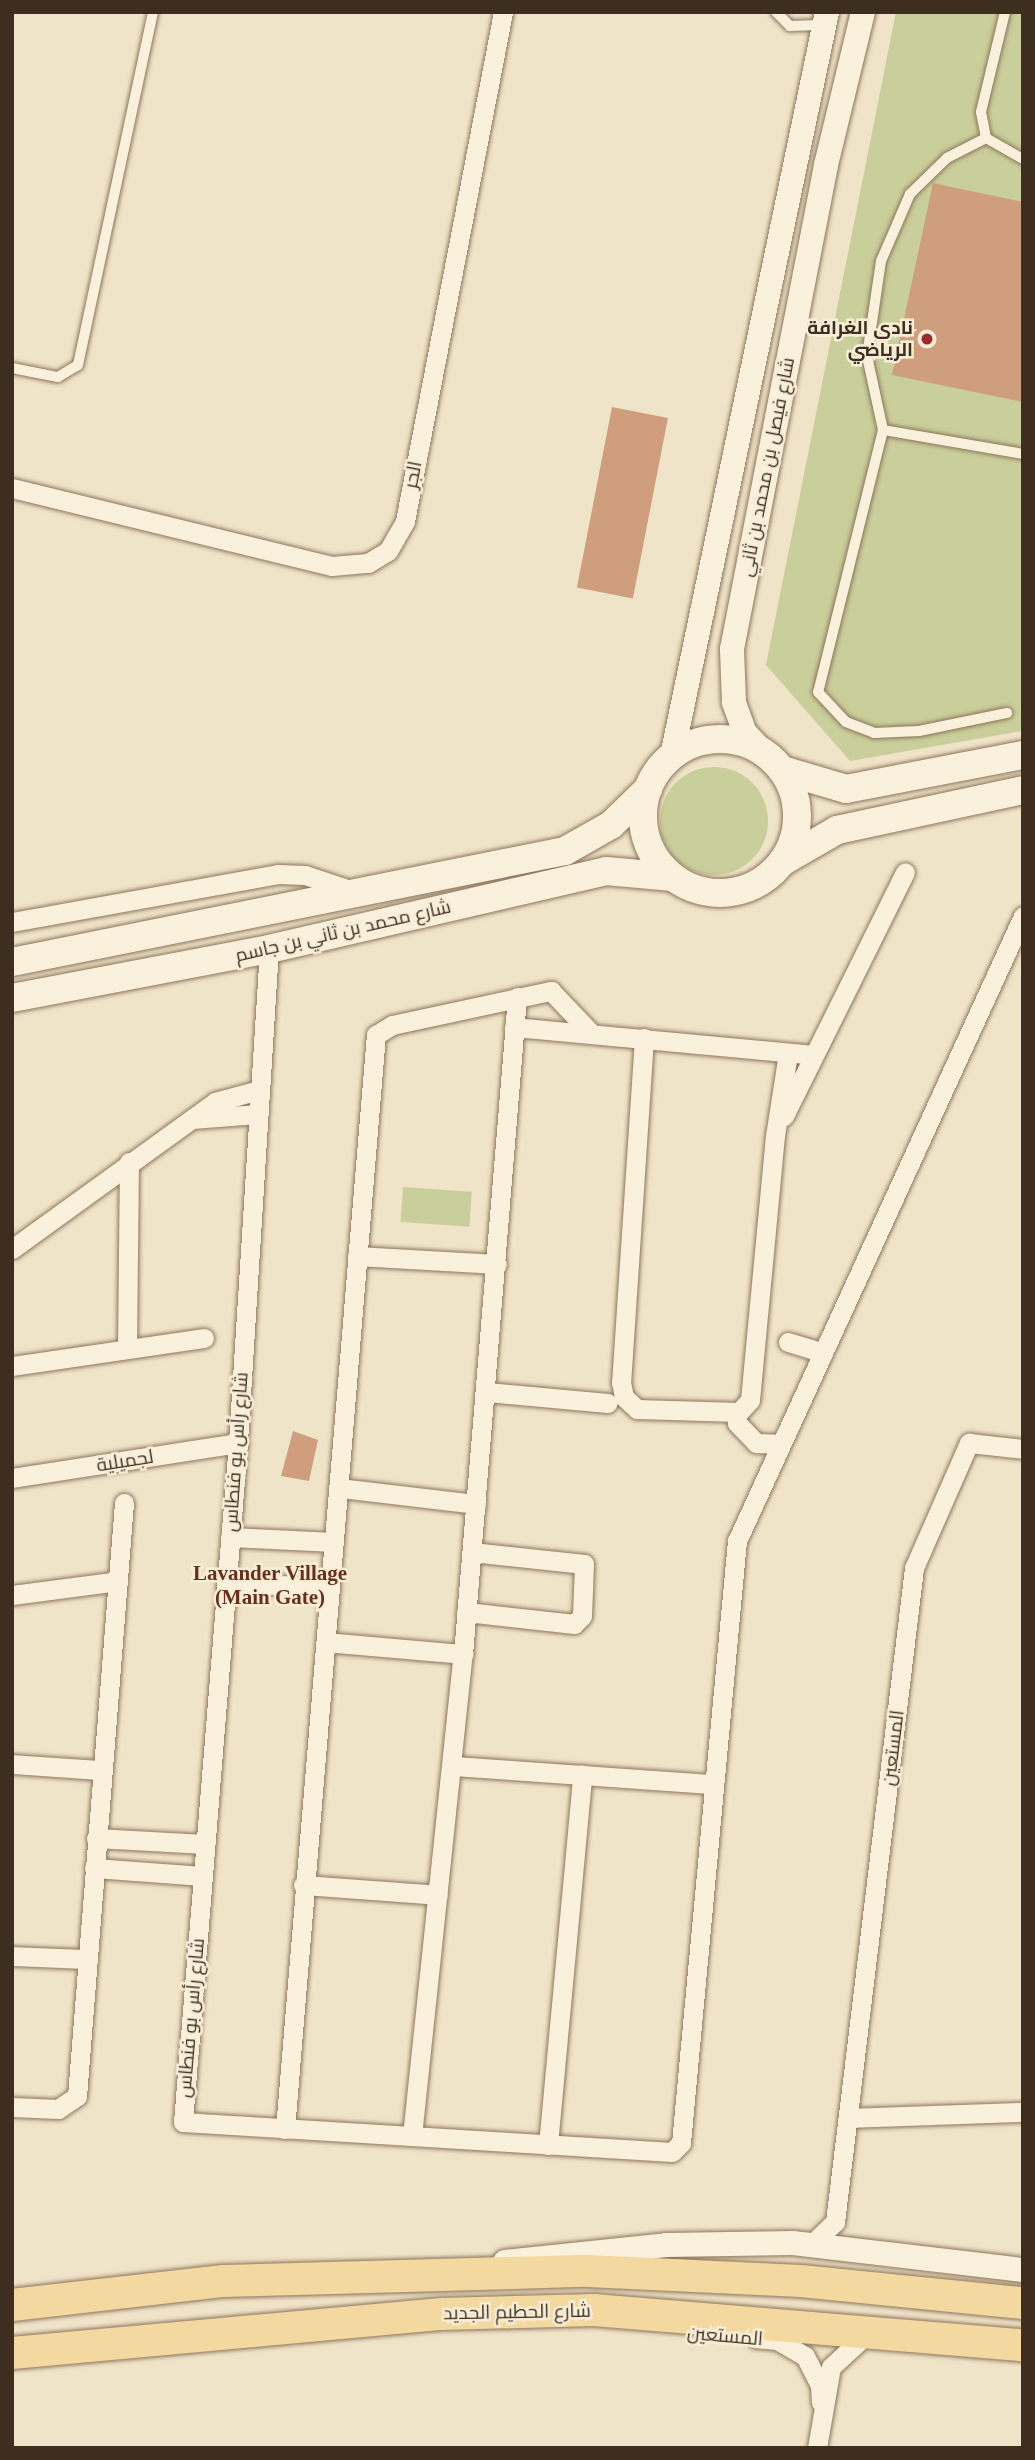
<!DOCTYPE html>
<html>
<head>
<meta charset="utf-8">
<style>
	body { margin:0 }
	#map { position:relative; width:1035px; height:2460px; overflow:hidden; background:#f0e4c8; font-family:"Times New Roman",Cairo,serif }
	div>[style] { position:absolute }
	.green>* { inset:0; background:#c9cf9b; transform-origin:0 0 }
	.round { border-radius:50% }
	.building>* { inset:0; background:#cf9f7d; transform-origin:0 0 }
	.roads { filter:drop-shadow(0 0 2px #8d765c) drop-shadow(0 0 2px #8d765c) }
	.service>* { height:10px; margin:-5px; padding:0 5px; transform-origin:5px; border-radius:5px; background:#faf1dc }
	.minor>* { height:19px; margin:-9.5px; padding:0 9.5px; transform-origin:9.5px; border-radius:9.5px; background:#faf1dc }
	.tertiary>* { height:24px; margin:-12px; padding:0 12px; transform-origin:12px; border-radius:12px; background:#faf1dc }
	.secondary>* { height:28px; margin:-14px; padding:0 14px; transform-origin:14px; border-radius:14px; background:#faf1dc }
	.secondary>.ring { margin:-14px; padding:0; box-sizing:content-box; background:none; border:28px solid #faf1dc; border-radius:50% }
	.primary>* { height:32px; margin:-16px; padding:0 16px; transform-origin:16px; border-radius:16px; background:#f3d9a0 }
	.dots>* { width:19px; height:19px; translate:-50% -50%; box-sizing:border-box; border:4px solid #f7eed8; border-radius:50% }
	span { translate:-50% -50%; white-space:nowrap; text-align:center; line-height:1.15; -webkit-text-stroke:5px #f7eed8; paint-order:stroke }
	.poi-label { font-size:19px; color:#3d2e20; font-weight:700 }
	.right { translate:-100% -50%; text-align:right }
	.street-label { font-size:19px; color:#3d2e20 }
	.neighbourhood-label { font-size:21px; color:#6b2e1e; font-weight:700 }
	.frame { position:absolute; inset:0; border:14px solid #3d2e20; pointer-events:none }
</style>
</head>
<body>
<div id="map">
	<div class="green">
		<i style="clip-path:polygon(896px 12px,1023px 12px,1023px 731px,850px 761px,766px 665px)"></i>
		<i class="round" style="left:660px;top:767px;width:108px;height:108px"></i>
		<i style="left:403px;top:1187px;width:69px;height:35px;rotate:4deg"></i>
	</div>
	<div class="building">
		<i style="clip-path:polygon(933px 183px,1023px 202px,1023px 402px,892px 375px)"></i>
		<i style="left:612px;top:407px;width:57px;height:184px;rotate:11deg"></i>
		<i style="clip-path:polygon(293px 1431px,318px 1440px,309px 1481px,281px 1476px)"></i>
	</div>
	<div class="roads">
		<div class="service">
			<i style="left:776px;top:12px;width:20px;rotate:45deg"></i>
			<i style="left:790px;top:26px;width:34px;rotate:-2deg"></i>
			<i style="left:1005px;top:12px;width:103px;rotate:103.5deg"></i>
			<i style="left:981px;top:112px;width:26px;rotate:79deg"></i>
			<i style="left:986px;top:138px;width:43px;rotate:29.6deg"></i>
			<i style="left:986px;top:138px;width:44px;rotate:152.9deg"></i>
			<i style="left:947px;top:158px;width:52px;rotate:135.8deg"></i>
			<i style="left:910px;top:194px;width:73px;rotate:113.4deg"></i>
			<i style="left:881px;top:261px;width:96px;rotate:98.4deg"></i>
			<i style="left:867px;top:356px;width:76px;rotate:77.8deg"></i>
			<i style="left:883px;top:430px;width:270px;rotate:103.9deg"></i>
			<i style="left:818px;top:692px;width:41px;rotate:47deg"></i>
			<i style="left:846px;top:722px;width:30px;rotate:21deg"></i>
			<i style="left:874px;top:733px;width:45px;rotate:-2.5deg"></i>
			<i style="left:919px;top:731px;width:90px;rotate:-11.6deg"></i>
			<i style="left:12px;top:368px;width:47px;rotate:11.1deg"></i>
			<i style="left:58px;top:377px;width:23px;rotate:-31deg"></i>
			<i style="left:78px;top:365px;width:361px;rotate:-78deg"></i>
			<i style="left:883px;top:430px;width:142px;rotate:9.7deg"></i>
		</div>
		<div class="minor">
			<i style="left:12px;top:488px;width:329px;rotate:13.7deg"></i>
			<i style="left:332px;top:566px;width:36px;rotate:-5deg"></i>
			<i style="left:368px;top:563px;width:23px;rotate:-31deg"></i>
			<i style="left:388px;top:551px;width:34px;rotate:-60deg"></i>
			<i style="left:405px;top:521px;width:518px;rotate:-79.1deg"></i>
			<i style="left:12px;top:922px;width:270px;rotate:-10.2deg"></i>
			<i style="left:278px;top:874px;width:27px;rotate:2deg"></i>
			<i style="left:305px;top:875px;width:57px;rotate:18.4deg"></i>
			<i style="left:269px;top:949px;width:495px;rotate:93.6deg"></i>
			<i style="left:238px;top:1443px;width:681px;rotate:94.63deg"></i>
			<i style="left:183px;top:2122px;width:490px;rotate:3.5deg"></i>
			<i style="left:672px;top:2152px;width:13px;rotate:-45deg"></i>
			<i style="left:681px;top:2143px;width:605px;rotate:-84.69deg"></i>
			<i style="left:737px;top:1541px;width:687px;rotate:-65.41deg"></i>
			<i style="left:514px;top:1027px;width:300px;rotate:5.3deg"></i>
			<i style="left:644px;top:1038px;width:345px;rotate:93.8deg"></i>
			<i style="left:621px;top:1382px;width:15px;rotate:79deg"></i>
			<i style="left:624px;top:1397px;width:18px;rotate:43deg"></i>
			<i style="left:637px;top:1409px;width:102px;rotate:1.7deg"></i>
			<i style="left:739px;top:1412px;width:16px;rotate:-47deg"></i>
			<i style="left:750px;top:1400px;width:265px;rotate:-84.6deg"></i>
			<i style="left:775px;top:1136px;width:84px;rotate:-81.1deg"></i>
			<i style="left:784px;top:1116px;width:272px;rotate:-63.6deg"></i>
			<i style="left:192px;top:1119px;width:65px;rotate:-4.4deg"></i>
			<i style="left:12px;top:1249px;width:251px;rotate:-35.9deg"></i>
			<i style="left:215px;top:1102px;width:46px;rotate:-15.3deg"></i>
			<i style="left:357px;top:1256px;width:140px;rotate:3.3deg"></i>
			<i style="left:788px;top:1342px;width:34px;rotate:17deg"></i>
			<i style="left:127px;top:1349px;width:187px;rotate:-89.4deg"></i>
			<i style="left:12px;top:1366px;width:194px;rotate:-8.3deg"></i>
			<i style="left:487px;top:1392px;width:121px;rotate:5.2deg"></i>
			<i style="left:736px;top:1412px;width:11px;rotate:85deg"></i>
			<i style="left:737px;top:1423px;width:28px;rotate:46deg"></i>
			<i style="left:756px;top:1443px;width:23px;rotate:2deg"></i>
			<i style="left:12px;top:1478px;width:229px;rotate:-8.8deg"></i>
			<i style="left:340px;top:1488px;width:137px;rotate:6.7deg"></i>
			<i style="left:230px;top:1537px;width:104px;rotate:2.8deg"></i>
			<i style="left:226px;top:1583px;width:104px;rotate:2.2deg"></i>
			<i style="left:12px;top:1595px;width:107px;rotate:-7.5deg"></i>
			<i style="left:466px;top:1612px;width:109px;rotate:6.3deg"></i>
			<i style="left:574px;top:1624px;width:11px;rotate:-45deg"></i>
			<i style="left:582px;top:1616px;width:52px;rotate:-87.8deg"></i>
			<i style="left:584px;top:1564px;width:113px;rotate:-173.9deg"></i>
			<i style="left:326px;top:1642px;width:138px;rotate:5deg"></i>
			<i style="left:12px;top:1764px;width:89px;rotate:3.9deg"></i>
			<i style="left:453px;top:1766px;width:259px;rotate:4deg"></i>
			<i style="left:96px;top:1838px;width:109px;rotate:3.2deg"></i>
			<i style="left:94px;top:1868px;width:109px;rotate:4.2deg"></i>
			<i style="left:303px;top:1885px;width:135px;rotate:4.2deg"></i>
			<i style="left:12px;top:1956px;width:75px;rotate:2.3deg"></i>
			<i style="left:12px;top:2107px;width:46px;rotate:2.5deg"></i>
			<i style="left:58px;top:2109px;width:23px;rotate:-34deg"></i>
			<i style="left:77px;top:2096px;width:595px;rotate:-85.47deg"></i>
			<i style="left:849px;top:2118px;width:174px;rotate:-2deg"></i>
			<i style="left:285px;top:2129px;width:1098px;rotate:-85.25deg"></i>
			<i style="left:376px;top:1035px;width:19px;rotate:-32deg"></i>
			<i style="left:392px;top:1025px;width:163px;rotate:-12.1deg"></i>
			<i style="left:551px;top:991px;width:57px;rotate:46.4deg"></i>
			<i style="left:412px;top:2136px;width:485px;rotate:-84deg"></i>
			<i style="left:463px;top:1654px;width:659px;rotate:-85.3deg"></i>
			<i style="left:548px;top:2145px;width:372px;rotate:-84.7deg"></i>
			<i style="left:812px;top:2244px;width:32px;rotate:-44deg"></i>
			<i style="left:835px;top:2222px;width:659px;rotate:-83.11deg"></i>
			<i style="left:914px;top:1568px;width:137px;rotate:-66.3deg"></i>
			<i style="left:969px;top:1443px;width:54px;rotate:6.3deg"></i>
			<i style="left:755px;top:2338px;width:22px;rotate:5deg"></i>
			<i style="left:777px;top:2340px;width:32px;rotate:30deg"></i>
			<i style="left:805px;top:2356px;width:33px;rotate:63deg"></i>
			<i style="left:820px;top:2385px;width:17px;rotate:87deg"></i>
			<i style="left:817px;top:2448px;width:82px;rotate:-80.2deg"></i>
			<i style="left:831px;top:2367px;width:52px;rotate:-42.6deg"></i>
		</div>
		<div class="tertiary">
			<i style="left:762px;top:751px;width:25px;rotate:-133deg"></i>
			<i style="left:745px;top:733px;width:33px;rotate:-110deg"></i>
			<i style="left:734px;top:702px;width:53px;rotate:-92.2deg"></i>
			<i style="left:732px;top:649px;width:493px;rotate:-79deg"></i>
			<i style="left:826px;top:165px;width:157px;rotate:-76.4deg"></i>
			<i style="left:672px;top:756px;width:760px;rotate:-78.23deg"></i>
			<i style="left:505px;top:2262px;width:162px;rotate:-6deg"></i>
			<i style="left:666px;top:2245px;width:127px;rotate:-0.9deg"></i>
			<i style="left:793px;top:2243px;width:232px;rotate:6.7deg"></i>
		</div>
		<div class="secondary">
			<i class="ring" style="left:643px;top:739px;width:126px;height:126px"></i>
			<i style="left:782px;top:770px;width:67px;rotate:16.5deg"></i>
			<i style="left:846px;top:789px;width:180px;rotate:-10.9deg"></i>
			<i style="left:782px;top:862px;width:64px;rotate:-30.2deg"></i>
			<i style="left:837px;top:830px;width:190px;rotate:-12.1deg"></i>
			<i style="left:12px;top:962px;width:564px;rotate:-11.35deg"></i>
			<i style="left:565px;top:851px;width:53px;rotate:-29.5deg"></i>
			<i style="left:611px;top:825px;width:52px;rotate:-44.2deg"></i>
			<i style="left:12px;top:998px;width:262px;rotate:-10.8deg"></i>
			<i style="left:269px;top:949px;width:346px;rotate:-13deg"></i>
			<i style="left:606px;top:871px;width:67px;rotate:5.1deg"></i>
		</div>
		<div class="primary">
			<i style="left:12px;top:2305px;width:213px;rotate:-6.5deg"></i>
			<i style="left:224px;top:2281px;width:363px;rotate:-1.6deg"></i>
			<i style="left:587px;top:2271px;width:214px;rotate:2.7deg"></i>
			<i style="left:801px;top:2281px;width:223px;rotate:5.7deg"></i>
			<i style="left:12px;top:2353px;width:432px;rotate:-5.2deg"></i>
			<i style="left:442px;top:2314px;width:152px;rotate:-1.5deg"></i>
			<i style="left:594px;top:2310px;width:430px;rotate:4.7deg"></i>
		</div>
	</div>
	<div class="dots">
		<i style="left:927px;top:339px;background:#9e2a2b"></i>
	</div>
	<div class="poi-label">
		<span class="right" style="left:913px;top:339px">نادي الغرافة<br>الرياضي</span>
	</div>
	<div class="street-label">
		<span style="left:767px;top:467px;rotate:-79deg">شارع فيصل بن محمد بن ثاني</span>
		<span style="left:413px;top:475px;rotate:-79deg">الجر</span>
		<span style="left:343px;top:931px;rotate:-13deg">شارع محمد بن ثاني بن جاسم</span>
		<span style="left:236px;top:1452px;rotate:-86deg">شارع رأس بو فنطاس</span>
		<span style="left:125px;top:1461px;rotate:-9deg">لجميلية</span>
		<span style="left:893px;top:1748px;rotate:-83deg">المستعين</span>
		<span style="left:191px;top:2018px;rotate:-85deg">شارع رأس بو فنطاس</span>
		<span style="left:517px;top:2312px;rotate:-1deg">شارع الحطيم الجديد</span>
		<span style="left:725px;top:2336px;rotate:5deg">المستعين</span>
	</div>
	<div class="neighbourhood-label">
		<span style="left:270px;top:1585px">Lavander Village<br>(Main Gate)</span>
	</div>
	<div class="frame"></div>
</div>
</body>
</html>
